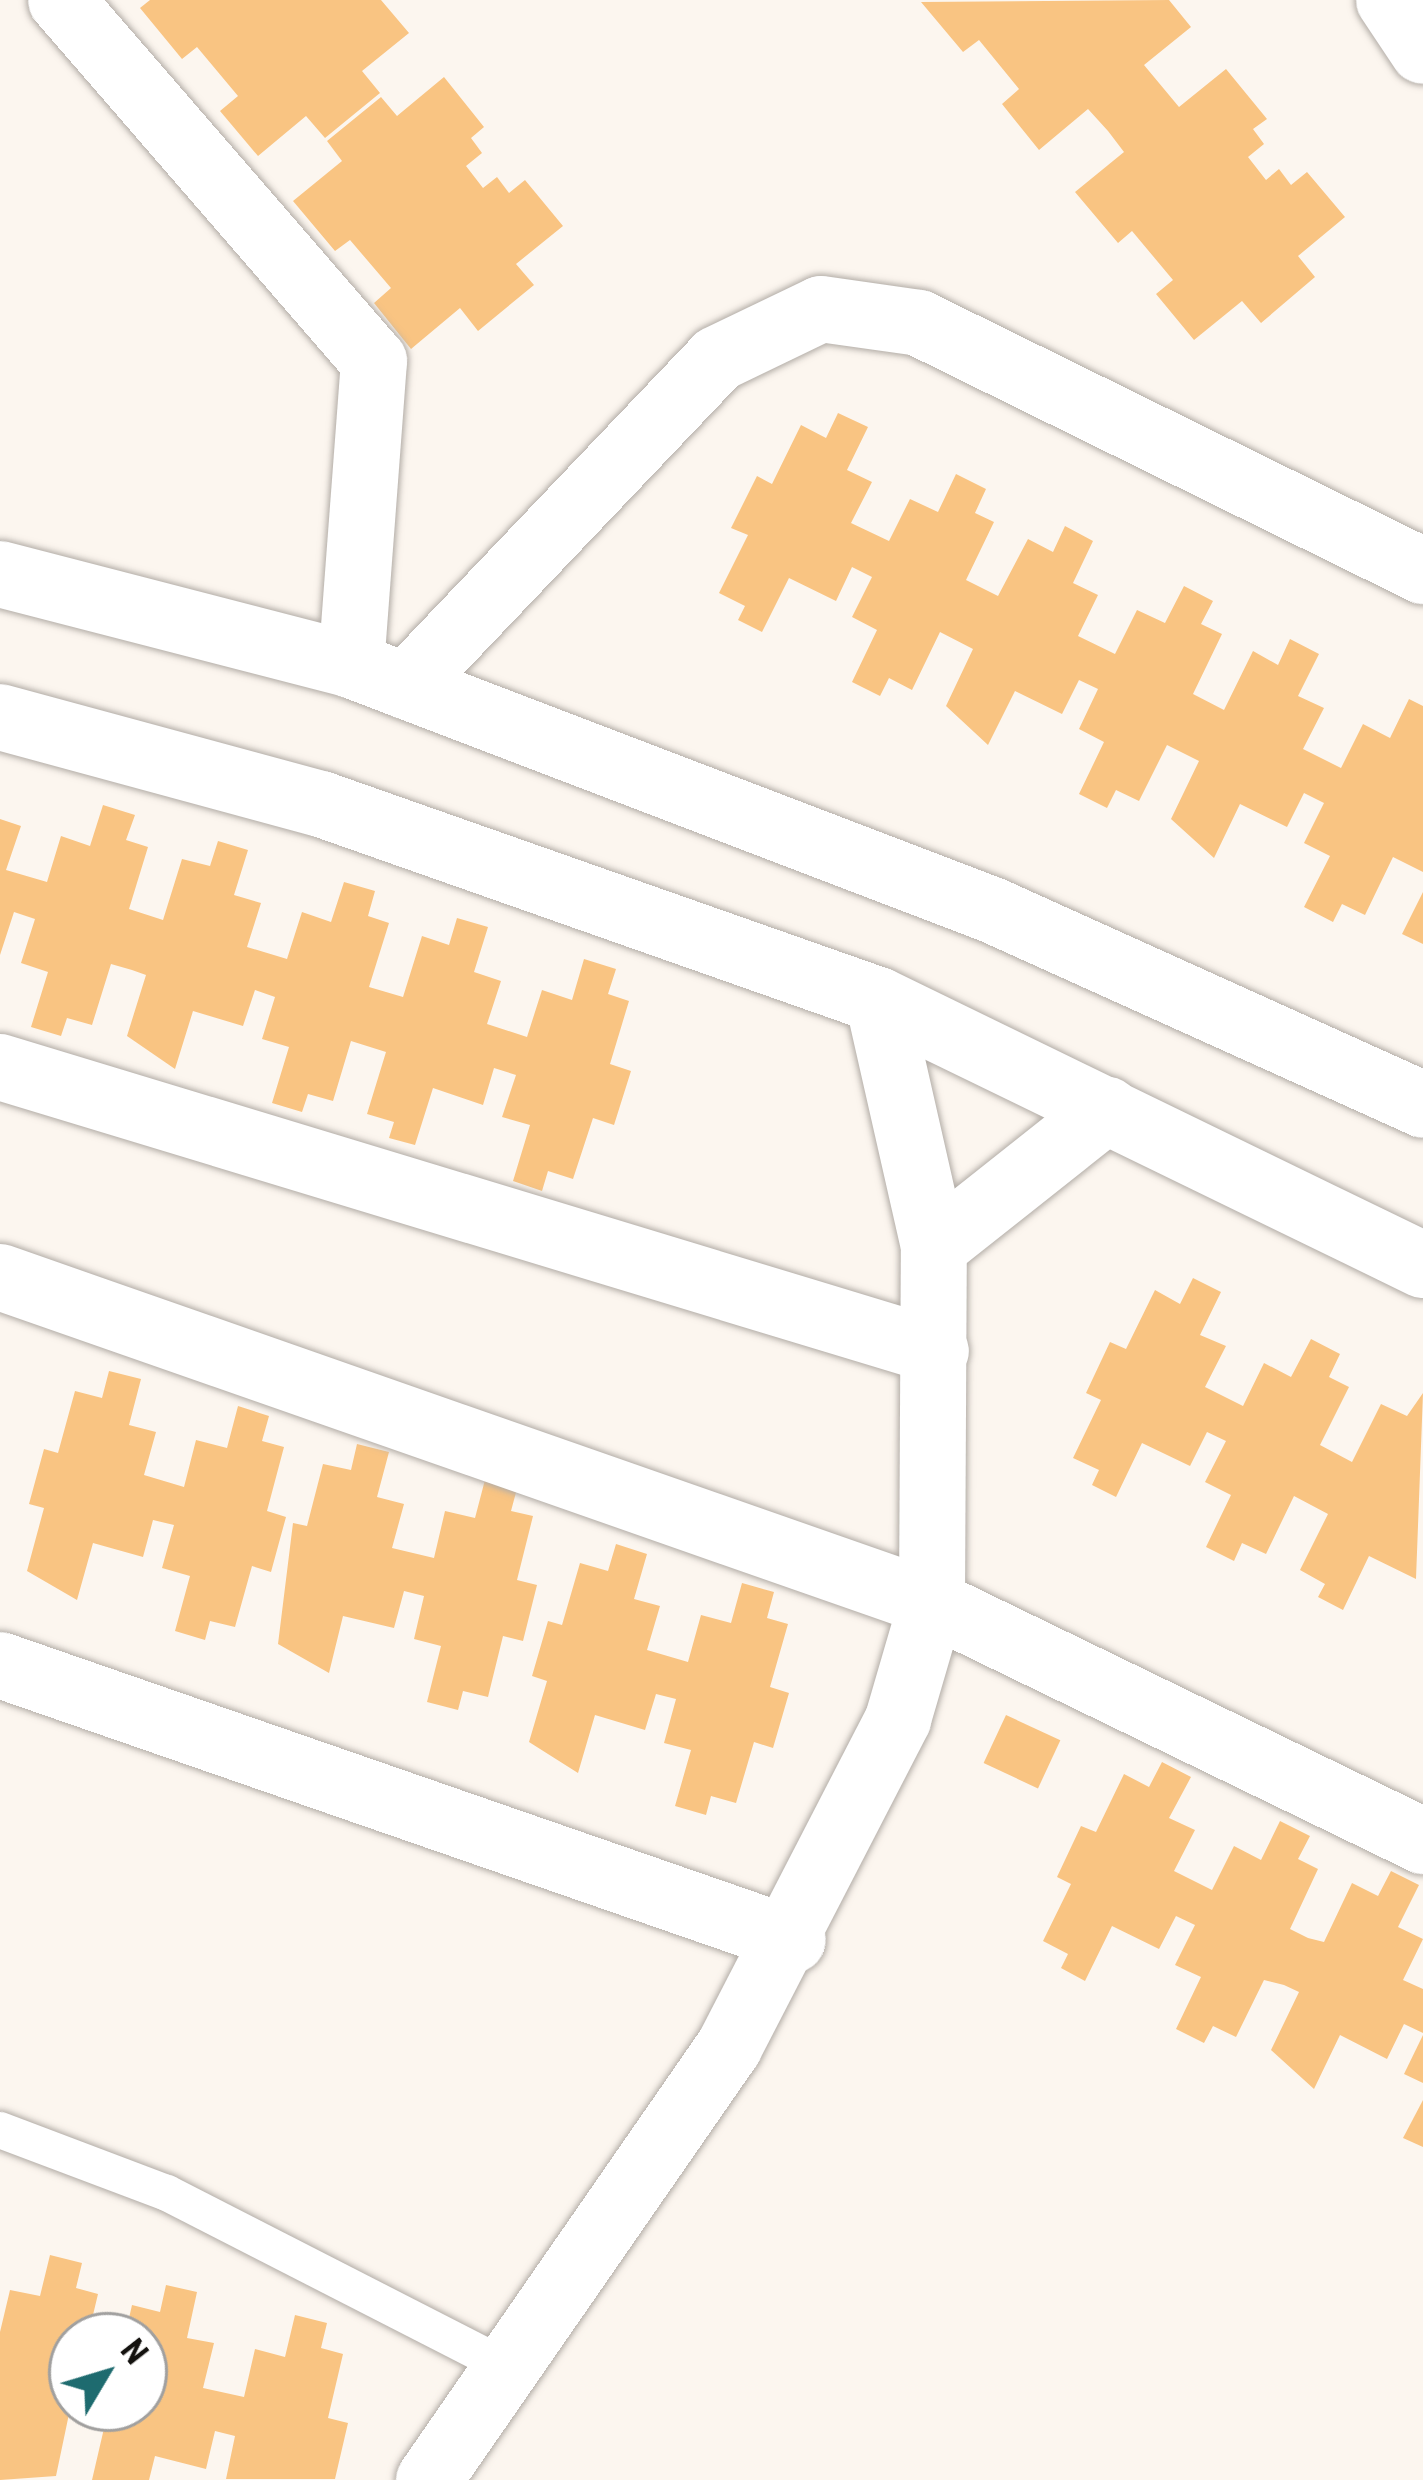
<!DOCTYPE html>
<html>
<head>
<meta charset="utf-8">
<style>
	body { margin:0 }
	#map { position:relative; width:1423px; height:2480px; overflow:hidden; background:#fcf6ef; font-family:"Roboto Condensed",sans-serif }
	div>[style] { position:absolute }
	.building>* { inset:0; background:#f9c482; transform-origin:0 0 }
	.roads { filter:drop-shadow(0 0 3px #b3ada7) drop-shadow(0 0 3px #b3ada7) }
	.lane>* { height:36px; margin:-18px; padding:0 18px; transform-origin:18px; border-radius:18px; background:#fff }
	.street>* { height:66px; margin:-33px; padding:0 33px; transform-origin:33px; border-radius:33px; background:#fff }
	span { translate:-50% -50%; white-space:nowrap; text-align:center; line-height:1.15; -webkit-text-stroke:10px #fff; paint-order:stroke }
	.north { position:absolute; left:48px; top:2312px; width:120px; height:120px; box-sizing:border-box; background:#fff; border:3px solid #a1a09f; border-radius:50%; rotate:52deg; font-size:33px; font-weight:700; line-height:48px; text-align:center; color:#14120f }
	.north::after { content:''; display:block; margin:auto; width:42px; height:54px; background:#1e6b6f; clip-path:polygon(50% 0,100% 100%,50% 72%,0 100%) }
</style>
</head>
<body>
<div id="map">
	<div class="building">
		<i style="clip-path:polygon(150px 0,381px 0,409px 33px,362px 71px,380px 93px,325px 138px,306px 116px,258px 156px,220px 111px,238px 96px,197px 47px,182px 59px,140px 8px)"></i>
		<i style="clip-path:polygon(1169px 0,1191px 27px,1144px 65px,1179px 107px,1226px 69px,1267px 119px,1253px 129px,1264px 144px,1248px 157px,1266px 180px,1279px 169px,1291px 185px,1307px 172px,1345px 217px,1298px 256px,1315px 277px,1261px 323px,1242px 301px,1194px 340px,1156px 294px,1173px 280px,1132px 231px,1118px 243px,1075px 192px,1124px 152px,1108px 131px,1088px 109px,1039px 150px,1002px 104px,1019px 89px,979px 40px,963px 52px,921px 2px)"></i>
		<i style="clip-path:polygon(444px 77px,484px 127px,471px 138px,482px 153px,466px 166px,483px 188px,497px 177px,509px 193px,525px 180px,563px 226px,516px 264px,534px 285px,478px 331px,460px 308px,411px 349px,374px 303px,391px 288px,350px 240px,335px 251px,293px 201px,342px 161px,327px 141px,381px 97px,397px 116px)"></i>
		<i style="clip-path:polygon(838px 413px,868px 427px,847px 470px,872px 482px,851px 523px,889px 541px,910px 499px,938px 512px,956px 474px,986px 489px,975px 513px,994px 522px,966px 580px,998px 596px,1028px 539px,1053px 552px,1065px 526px,1093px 541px,1073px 583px,1098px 595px,1078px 636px,1115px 654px,1137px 610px,1165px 623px,1184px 586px,1213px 601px,1201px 624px,1222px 634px,1193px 694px,1224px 710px,1253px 651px,1278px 665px,1290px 639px,1319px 654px,1298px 696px,1324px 708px,1303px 749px,1341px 768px,1363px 724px,1390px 738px,1409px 699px,1423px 706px,1423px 872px,1393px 857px,1365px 915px,1342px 904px,1333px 922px,1304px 907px,1330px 856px,1304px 843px,1324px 803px,1304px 793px,1287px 827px,1240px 804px,1214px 858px,1171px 819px,1199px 761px,1167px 745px,1139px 801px,1116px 790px,1107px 808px,1079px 794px,1104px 742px,1079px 729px,1098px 689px,1079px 680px,1062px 714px,1015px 691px,988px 745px,946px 706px,973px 649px,940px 632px,912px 690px,889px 678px,880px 696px,852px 682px,877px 630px,852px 617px,872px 577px,852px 567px,836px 601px,789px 578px,762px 632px,738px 620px,745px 606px,719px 593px,748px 535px,731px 528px,757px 476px,772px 484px,801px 425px,826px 438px)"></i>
		<i style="clip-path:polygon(103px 805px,135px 815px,126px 840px,148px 847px,129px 909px,163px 920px,182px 859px,210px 866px,218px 841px,248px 850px,234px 895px,261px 903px,247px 947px,287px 959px,302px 912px,331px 922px,344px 882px,375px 891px,368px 916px,389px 923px,369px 987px,403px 997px,422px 936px,449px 945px,457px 918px,488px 927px,474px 972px,501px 981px,487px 1024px,527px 1037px,542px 990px,572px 1000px,584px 959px,616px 969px,608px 994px,629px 1001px,610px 1064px,631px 1071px,614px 1125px,593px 1118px,573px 1179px,548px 1171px,542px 1191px,513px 1181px,530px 1125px,502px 1117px,516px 1075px,494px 1068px,483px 1105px,433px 1088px,415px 1145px,389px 1138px,394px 1122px,367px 1114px,386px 1052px,351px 1041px,333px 1101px,308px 1094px,302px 1112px,272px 1103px,289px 1047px,262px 1039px,275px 997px,255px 990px,243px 1026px,193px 1011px,175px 1069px,127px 1036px,146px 975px,132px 970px,111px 964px,92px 1025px,67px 1018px,61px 1036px,31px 1027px,48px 972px,21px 963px,35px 919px,14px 912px,0 955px,0 819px,21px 826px,6px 870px,47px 882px,61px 836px,90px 846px)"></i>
		<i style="clip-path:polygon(1423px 892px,1423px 944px,1402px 934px)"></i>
		<i style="clip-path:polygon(1193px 1278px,1221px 1292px,1200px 1335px,1226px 1346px,1205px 1387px,1243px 1406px,1264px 1363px,1291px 1377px,1311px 1339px,1340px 1354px,1329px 1377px,1349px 1387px,1320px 1445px,1352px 1462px,1381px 1404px,1407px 1416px,1423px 1393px,1416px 1579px,1369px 1556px,1343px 1610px,1318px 1597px,1325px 1584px,1300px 1570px,1328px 1514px,1294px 1496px,1266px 1554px,1242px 1543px,1234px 1561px,1206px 1547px,1231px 1495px,1205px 1482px,1226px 1441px,1207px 1432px,1190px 1466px,1142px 1443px,1116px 1497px,1092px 1485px,1099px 1470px,1073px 1458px,1101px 1400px,1086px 1393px,1110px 1342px,1126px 1349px,1155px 1290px,1180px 1304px)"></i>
		<i style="clip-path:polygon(109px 1371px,141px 1379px,129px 1425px,156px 1432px,144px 1475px,184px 1487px,196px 1440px,227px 1448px,238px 1406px,269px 1416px,262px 1441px,284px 1447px,267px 1511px,286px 1517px,271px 1572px,252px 1566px,235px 1627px,210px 1621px,205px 1640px,175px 1631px,190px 1576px,162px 1568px,174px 1525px,153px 1520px,143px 1557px,93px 1543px,77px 1600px,27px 1571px,44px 1508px,29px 1504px,44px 1449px,58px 1453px,75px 1391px,102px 1398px)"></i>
		<i style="clip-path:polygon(357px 1444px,389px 1452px,377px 1497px,404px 1504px,392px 1548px,434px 1558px,445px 1511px,475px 1518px,486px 1476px,518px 1485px,511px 1511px,533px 1516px,517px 1580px,537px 1585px,523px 1641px,503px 1636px,488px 1697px,463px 1691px,458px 1710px,427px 1702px,441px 1646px,414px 1639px,424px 1596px,404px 1591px,394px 1628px,343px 1616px,329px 1673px,278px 1644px,293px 1523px,307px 1526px,323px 1464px,351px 1470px)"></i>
		<i style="clip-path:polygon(616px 1544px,647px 1554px,634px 1599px,660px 1606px,647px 1650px,688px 1662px,701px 1615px,731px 1623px,742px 1583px,774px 1592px,767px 1618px,788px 1624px,770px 1687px,789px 1693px,773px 1748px,754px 1742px,736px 1803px,711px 1796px,706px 1815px,675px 1806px,691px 1750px,664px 1743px,676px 1699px,656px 1694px,645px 1730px,595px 1715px,578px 1773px,529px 1742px,547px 1681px,532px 1676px,548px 1621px,562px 1625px,580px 1563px,608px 1571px)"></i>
		<i style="left:1006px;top:1715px;width:60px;height:53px;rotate:25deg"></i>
		<i style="clip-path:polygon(1162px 1762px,1191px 1777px,1169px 1818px,1195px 1830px,1174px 1871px,1212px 1890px,1234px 1846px,1261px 1860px,1280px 1821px,1310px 1836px,1298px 1859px,1318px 1869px,1290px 1929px,1308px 1938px,1324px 1942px,1352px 1883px,1378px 1896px,1391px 1871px,1419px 1885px,1398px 1927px,1423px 1939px,1403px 1980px,1423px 1989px,1423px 2033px,1404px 2024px,1387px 2059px,1340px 2035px,1314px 2089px,1271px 2050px,1299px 1992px,1284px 1985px,1264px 1980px,1236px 2037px,1213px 2026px,1204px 2043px,1176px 2029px,1201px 1977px,1175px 1965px,1195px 1925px,1176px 1916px,1159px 1949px,1112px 1926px,1085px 1981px,1061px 1968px,1068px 1954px,1043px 1941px,1071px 1884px,1057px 1877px,1081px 1826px,1096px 1832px,1124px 1774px,1149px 1787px)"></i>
		<i style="clip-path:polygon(1423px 2035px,1423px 2083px,1404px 2074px)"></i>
		<i style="clip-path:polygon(1423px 2100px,1423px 2147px,1403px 2138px)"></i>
		<i style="clip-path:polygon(50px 2255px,82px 2263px,76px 2288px,98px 2294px,88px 2336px,72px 2336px,72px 2408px,144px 2408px,144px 2336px,125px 2336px,132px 2305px,160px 2312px,166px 2285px,197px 2292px,187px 2338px,214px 2343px,203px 2388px,244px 2397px,255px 2349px,285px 2357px,295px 2315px,327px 2323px,321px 2348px,343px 2354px,328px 2418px,348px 2423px,335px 2479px,226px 2479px,235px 2436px,215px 2431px,206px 2469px,155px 2456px,149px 2480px,92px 2480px,105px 2424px,69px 2414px,56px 2476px,0 2480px,0 2332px,10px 2290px,40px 2296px)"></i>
	</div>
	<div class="roads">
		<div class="lane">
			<i style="left:0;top:2130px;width:178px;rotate:20.7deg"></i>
			<i style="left:167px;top:2193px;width:382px;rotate:27.1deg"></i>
		</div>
		<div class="street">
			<i style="left:61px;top:0;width:478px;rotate:49.1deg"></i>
			<i style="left:374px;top:361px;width:305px;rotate:94.3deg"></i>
			<i style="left:1389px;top:0;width:61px;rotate:56.3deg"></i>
			<i style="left:0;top:574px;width:363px;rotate:14.5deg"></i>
			<i style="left:351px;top:665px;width:686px;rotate:20.92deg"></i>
			<i style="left:992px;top:910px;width:473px;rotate:24.3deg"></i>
			<i style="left:406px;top:686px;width:451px;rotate:-46.4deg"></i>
			<i style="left:717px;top:359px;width:115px;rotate:-25.7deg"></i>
			<i style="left:821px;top:309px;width:99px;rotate:8.1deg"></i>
			<i style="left:919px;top:323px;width:562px;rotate:26.2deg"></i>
			<i style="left:0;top:717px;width:333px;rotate:15.2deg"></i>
			<i style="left:321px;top:804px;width:590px;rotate:19.39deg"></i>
			<i style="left:878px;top:1000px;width:606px;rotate:25.93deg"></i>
			<i style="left:878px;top:1000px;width:253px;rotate:77.2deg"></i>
			<i style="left:934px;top:1247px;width:221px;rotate:-38.4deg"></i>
			<i style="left:0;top:1067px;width:978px;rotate:16.88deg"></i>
			<i style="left:0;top:1277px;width:987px;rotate:19.28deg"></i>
			<i style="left:932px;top:1603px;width:546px;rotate:25.86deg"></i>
			<i style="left:0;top:1665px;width:839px;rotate:19.13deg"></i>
			<i style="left:429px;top:2480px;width:527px;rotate:-55.28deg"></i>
			<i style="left:729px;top:2047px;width:369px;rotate:-62.7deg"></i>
			<i style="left:898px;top:1719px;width:121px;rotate:-73.7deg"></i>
			<i style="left:932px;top:1603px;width:356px;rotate:-89.7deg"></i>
		</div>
	</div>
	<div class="north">N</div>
</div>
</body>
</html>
